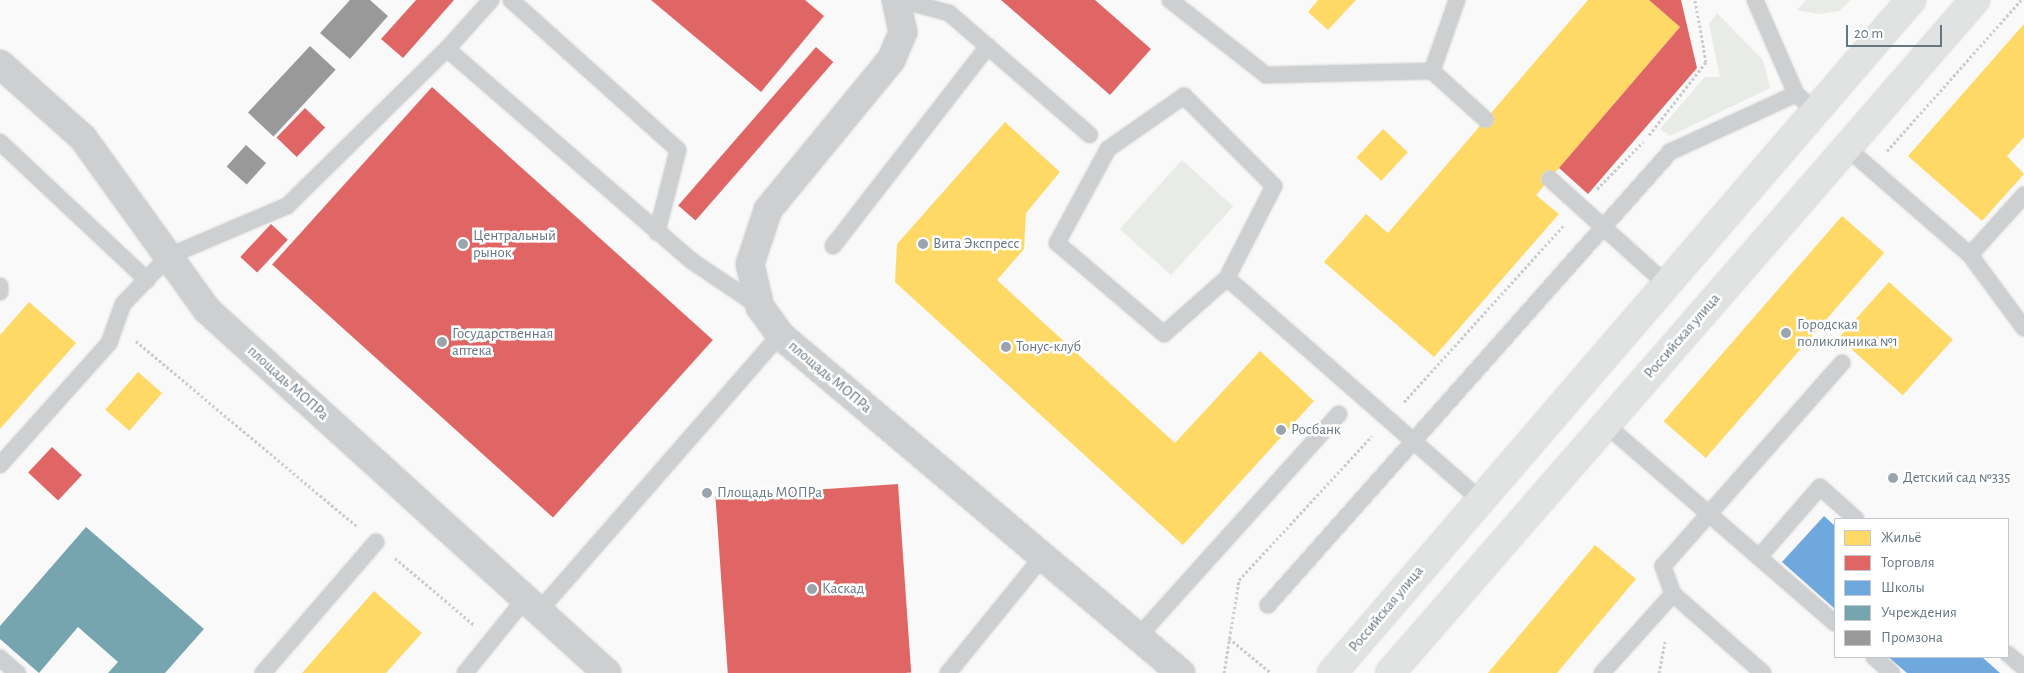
<!DOCTYPE html>
<html>
<head>
<meta charset="utf-8">
<style>
	body { margin:0 }
	#map { position:relative; width:2024px; height:673px; overflow:hidden; background:#f9f9f9; font-family:"Alegreya Sans",sans-serif }
	div>[style] { position:absolute }
	.green>* { inset:0; background:#e8ebe6; transform-origin:0 0 }
	.homes>* { inset:0; background:#ffd966; transform-origin:0 0 }
	.shops>* { inset:0; background:#e06666; transform-origin:0 0 }
	.schools>* { inset:0; background:#6fa8dc }
	.public>* { inset:0; background:#76a5af }
	.industry>* { inset:0; background:#999; transform-origin:0 0 }
	.path>* { height:3px; margin-top:-1.5px; transform-origin:0; background:repeating-linear-gradient(90deg,#cbcccd 0 2.5px,transparent 0 5px) }
	.roads { filter:drop-shadow(0 0 1px #d5d6d7) drop-shadow(0 0 1px #d5d6d7) }
	.service>* { height:16px; margin:-8px; padding:0 8px; transform-origin:8px; border-radius:8px; background:#cecfd0 }
	.minor>* { height:28px; margin:-14px; padding:0 14px; transform-origin:14px; border-radius:14px; background:#cecfd0 }
	.secondary>* { height:28px; margin:-14px; padding:0 14px; transform-origin:14px; border-radius:14px; background:#e1e2e2 }
	.dots>* { width:14px; height:14px; translate:-50% -50%; box-sizing:border-box; border:2px solid #fff; border-radius:50% }
	span { translate:-50% -50%; white-space:nowrap; text-align:center; line-height:1.15; -webkit-text-stroke:5px #fff; paint-order:stroke }
	.poi-label { font-size:15px; color:#657683 }
	.left { translate:0 -50%; text-align:left }
	.street-label { font-size:15px; color:#657683 }
	.legend { position:absolute; left:1834px; top:518px; width:175px; height:140px; box-sizing:border-box; background:#fff; border:1px solid #c1c8cd; margin:0; padding:6px 9px; list-style:none; font-size:15px; color:#657683 }
	.legend li { display:flex; align-items:center; gap:10px; height:25px }
	.legend b { width:25px; border:1px solid #c1c8cd }
	.scale { position:absolute; left:1846px; top:25px; width:96px; height:22px; box-sizing:border-box; border:2px solid #657683; border-top:0; padding-left:6px; font-size:15px; line-height:18px; white-space:nowrap; color:#657683; -webkit-text-stroke:4px #fff; paint-order:stroke }
</style>
</head>
<body>
<div id="map">
	<div class="green">
		<i style="clip-path:polygon(1806px 0,1851px 0,1839px 11px,1818px 14px,1797px 10px)"></i>
		<i style="clip-path:polygon(1717px 13px,1763px 60px,1770px 88px,1670px 136px,1660px 129px,1705px 77px,1720px 77px,1709px 24px)"></i>
		<i style="left:1182px;top:160px;width:69px;height:93px;rotate:42deg"></i>
	</div>
	<div class="homes">
		<i style="clip-path:polygon(1318px 0,1356px 0,1328px 30px,1308px 12px)"></i>
		<i style="clip-path:polygon(1588px 0,1649px 0,1680px 27px,1536px 195px,1559px 214px,1434px 357px,1324px 262px,1366px 214px,1388px 233px)"></i>
		<i style="clip-path:polygon(2024px 24px,2024px 137px,2007px 156px,2024px 174px,1982px 221px,1908px 156px)"></i>
		<i style="clip-path:polygon(1005px 122px,1060px 172px,1026px 213px,1024px 249px,997px 280px,1175px 443px,1260px 351px,1314px 401px,1183px 545px,895px 282px,897px 244px)"></i>
		<i style="left:1383px;top:129px;width:34px;height:39px;rotate:43deg"></i>
		<i style="left:1842px;top:216px;width:56px;height:272px;rotate:41deg"></i>
		<i style="left:1889px;top:282px;width:86px;height:75px;rotate:42deg"></i>
		<i style="clip-path:polygon(29px 302px,76px 343px,0 429px,0 335px)"></i>
		<i style="left:138px;top:372px;width:32px;height:50px;rotate:41deg"></i>
		<i style="clip-path:polygon(1595px 545px,1636px 579px,1557px 673px,1488px 673px)"></i>
		<i style="clip-path:polygon(374px 591px,422px 633px,386px 673px,302px 673px)"></i>
	</div>
	<div class="shops">
		<i style="clip-path:polygon(416px 0,454px 0,403px 58px,381px 39px)"></i>
		<i style="clip-path:polygon(651px 0,805px 0,824px 16px,761px 92px)"></i>
		<i style="clip-path:polygon(1001px 0,1095px 0,1151px 49px,1110px 95px)"></i>
		<i style="clip-path:polygon(1649px 0,1681px 0,1697px 68px,1588px 194px,1559px 168px,1680px 27px)"></i>
		<i style="left:816px;top:47px;width:23px;height:210px;rotate:41deg"></i>
		<i style="left:432px;top:87px;width:378px;height:239px;rotate:42deg"></i>
		<i style="left:305px;top:108px;width:28px;height:41px;rotate:44deg"></i>
		<i style="left:271px;top:224px;width:23px;height:45px;rotate:43deg"></i>
		<i style="left:52px;top:447px;width:41px;height:35px;rotate:43deg"></i>
		<i style="left:898px;top:484px;width:189px;height:183px;rotate:86deg"></i>
	</div>
	<div class="schools">
		<i style="clip-path:polygon(1824px 516px,1835px 526px,1835px 609px,1782px 562px)"></i>
		<i style="clip-path:polygon(1888px 657px,1982px 657px,2000px 673px,1907px 673px)"></i>
	</div>
	<div class="public">
		<i style="clip-path:polygon(86px 527px,204px 629px,165px 673px,108px 673px,118px 662px,78px 627px,39px 673px,0 639px,0 626px)"></i>
	</div>
	<div class="industry">
		<i style="clip-path:polygon(350px 0,370px 0,388px 16px,350px 59px,320px 33px)"></i>
		<i style="left:310px;top:46px;width:35px;height:91px;rotate:43deg"></i>
		<i style="left:246px;top:145px;width:27px;height:29px;rotate:42deg"></i>
	</div>
	<div class="path">
		<i style="left:1649px;top:135px;width:93px;rotate:-52deg"></i>
		<i style="left:1706px;top:62px;width:63px;rotate:-100.1deg"></i>
		<i style="left:1887px;top:151px;width:202px;rotate:-48.4deg"></i>
		<i style="left:1597px;top:189px;width:66px;rotate:-45.6deg"></i>
		<i style="left:136px;top:341px;width:290px;rotate:40deg"></i>
		<i style="left:1404px;top:402px;width:239px;rotate:-47.9deg"></i>
		<i style="left:395px;top:558px;width:104px;rotate:40.3deg"></i>
		<i style="left:1229px;top:638px;width:55px;rotate:39.8deg"></i>
		<i style="left:1224px;top:673px;width:94px;rotate:-80.8deg"></i>
		<i style="left:1239px;top:580px;width:196px;rotate:-47.3deg"></i>
		<i style="left:1659px;top:673px;width:32px;rotate:-79deg"></i>
	</div>
	<div class="roads">
		<div class="service">
			<i style="left:491px;top:0;width:66px;rotate:131.9deg"></i>
			<i style="left:447px;top:49px;width:324px;rotate:40.9deg"></i>
			<i style="left:692px;top:261px;width:82px;rotate:34.1deg"></i>
			<i style="left:511px;top:0;width:224px;rotate:41.9deg"></i>
			<i style="left:678px;top:150px;width:85px;rotate:104.4deg"></i>
			<i style="left:901px;top:0;width:50px;rotate:15.2deg"></i>
			<i style="left:949px;top:13px;width:186px;rotate:40.9deg"></i>
			<i style="left:1170px;top:0;width:122px;rotate:38deg"></i>
			<i style="left:1266px;top:75px;width:166px;rotate:-1.4deg"></i>
			<i style="left:1432px;top:71px;width:72px;rotate:42.2deg"></i>
			<i style="left:1755px;top:0;width:103px;rotate:66.4deg"></i>
			<i style="left:1796px;top:94px;width:11px;rotate:41deg"></i>
			<i style="left:1432px;top:71px;width:75px;rotate:-70.6deg"></i>
			<i style="left:0;top:142px;width:202px;rotate:43.2deg"></i>
			<i style="left:1847px;top:148px;width:163px;rotate:41deg"></i>
			<i style="left:1970px;top:255px;width:91px;rotate:53.5deg"></i>
			<i style="left:1550px;top:179px;width:155px;rotate:42.1deg"></i>
			<i style="left:833px;top:246px;width:253px;rotate:-52.2deg"></i>
			<i style="left:1970px;top:255px;width:81px;rotate:-48deg"></i>
			<i style="left:1227px;top:278px;width:84px;rotate:138.4deg"></i>
			<i style="left:1164px;top:334px;width:140px;rotate:-139.6deg"></i>
			<i style="left:1057px;top:243px;width:107px;rotate:-61.5deg"></i>
			<i style="left:1108px;top:149px;width:93px;rotate:-34.9deg"></i>
			<i style="left:1184px;top:96px;width:127px;rotate:45deg"></i>
			<i style="left:1274px;top:186px;width:103px;rotate:117.1deg"></i>
			<i style="left:1227px;top:278px;width:334px;rotate:41.2deg"></i>
			<i style="left:0;top:286px;width:6px;rotate:90deg"></i>
			<i style="left:1605px;top:424px;width:304px;rotate:40.9deg"></i>
			<i style="left:0;top:465px;width:164px;rotate:-48.2deg"></i>
			<i style="left:109px;top:343px;width:41px;rotate:-70.3deg"></i>
			<i style="left:123px;top:304px;width:66px;rotate:-46.2deg"></i>
			<i style="left:169px;top:256px;width:128px;rotate:-23deg"></i>
			<i style="left:287px;top:206px;width:224px;rotate:-44.5deg"></i>
			<i style="left:1760px;top:556px;width:91px;rotate:-49deg"></i>
			<i style="left:1820px;top:487px;width:48px;rotate:41.6deg"></i>
			<i style="left:1268px;top:605px;width:606px;rotate:-48.41deg"></i>
			<i style="left:1670px;top:152px;width:139px;rotate:-24.7deg"></i>
			<i style="left:539px;top:611px;width:366px;rotate:-48.9deg"></i>
			<i style="left:1138px;top:637px;width:300px;rotate:-48deg"></i>
			<i style="left:2008px;top:654px;width:21px;rotate:41deg"></i>
			<i style="left:1874px;top:657px;width:24px;rotate:42deg"></i>
			<i style="left:0;top:658px;width:23px;rotate:41deg"></i>
			<i style="left:263px;top:673px;width:173px;rotate:-49.2deg"></i>
			<i style="left:465px;top:673px;width:95px;rotate:-51deg"></i>
			<i style="left:948px;top:673px;width:151px;rotate:-50.9deg"></i>
			<i style="left:1602px;top:673px;width:106px;rotate:-48.1deg"></i>
			<i style="left:1763px;top:673px;width:120px;rotate:-138.7deg"></i>
			<i style="left:1673px;top:594px;width:30px;rotate:-110deg"></i>
			<i style="left:1663px;top:566px;width:271px;rotate:-48.6deg"></i>
		</div>
		<div class="minor">
			<i style="left:896px;top:0;width:33px;rotate:78deg"></i>
			<i style="left:903px;top:32px;width:30px;rotate:113deg"></i>
			<i style="left:891px;top:60px;width:194px;rotate:129.4deg"></i>
			<i style="left:768px;top:210px;width:57px;rotate:108.4deg"></i>
			<i style="left:750px;top:264px;width:44px;rotate:76.9deg"></i>
			<i style="left:760px;top:307px;width:34px;rotate:54deg"></i>
			<i style="left:780px;top:335px;width:524px;rotate:40.13deg"></i>
			<i style="left:0;top:64px;width:111px;rotate:41.7deg"></i>
			<i style="left:83px;top:138px;width:212px;rotate:54.2deg"></i>
			<i style="left:207px;top:310px;width:540px;rotate:42.22deg"></i>
		</div>
		<div class="secondary">
			<i style="left:1332px;top:673px;width:888px;rotate:-49.29deg"></i>
			<i style="left:1390px;top:673px;width:892px;rotate:-49deg"></i>
		</div>
	</div>
	<div class="dots">
		<i style="left:463px;top:244px;background:#99a4ac"></i>
		<i style="left:923px;top:244px;background:#99a4ac"></i>
		<i style="left:1786px;top:333px;background:#99a4ac"></i>
		<i style="left:442px;top:342px;background:#99a4ac"></i>
		<i style="left:1006px;top:347px;background:#99a4ac"></i>
		<i style="left:1281px;top:430px;background:#99a4ac"></i>
		<i style="left:1893px;top:478px;background:#99a4ac"></i>
		<i style="left:707px;top:493px;background:#99a4ac"></i>
		<i style="left:812px;top:589px;background:#99a4ac"></i>
	</div>
	<div class="poi-label">
		<span class="left" style="left:473px;top:244px">Центральный<br>рынок</span>
		<span class="left" style="left:933px;top:244px">Вита Экспресс</span>
		<span class="left" style="left:1797px;top:333px">Городская<br>поликлиника №1</span>
		<span class="left" style="left:452px;top:342px">Государственная<br>аптека</span>
		<span class="left" style="left:1016px;top:347px">Тонус-клуб</span>
		<span class="left" style="left:1291px;top:430px">Росбанк</span>
		<span class="left" style="left:1903px;top:478px">Детский сад №335</span>
		<span class="left" style="left:717px;top:493px">Площадь МОПРа</span>
		<span class="left" style="left:822px;top:589px">Каскад</span>
	</div>
	<div class="street-label">
		<span style="left:1682px;top:336px;rotate:-49deg">Российская улица</span>
		<span style="left:830px;top:377px;rotate:40deg">площадь МОПРа</span>
		<span style="left:288px;top:383px;rotate:42deg">площадь МОПРа</span>
		<span style="left:1386px;top:609px;rotate:-50deg">Российская улица</span>
	</div>
	<ul class="legend">
	<li><b style="height:14px;background:#ffd966"></b>Жильё</li>
	<li><b style="height:14px;background:#e06666"></b>Торговля</li>
	<li><b style="height:14px;background:#6fa8dc"></b>Школы</li>
	<li><b style="height:14px;background:#76a5af"></b>Учреждения</li>
	<li><b style="height:14px;background:#999"></b>Промзона</li>
	</ul>
	<div class="scale">20 m</div>
</div>
</body>
</html>
